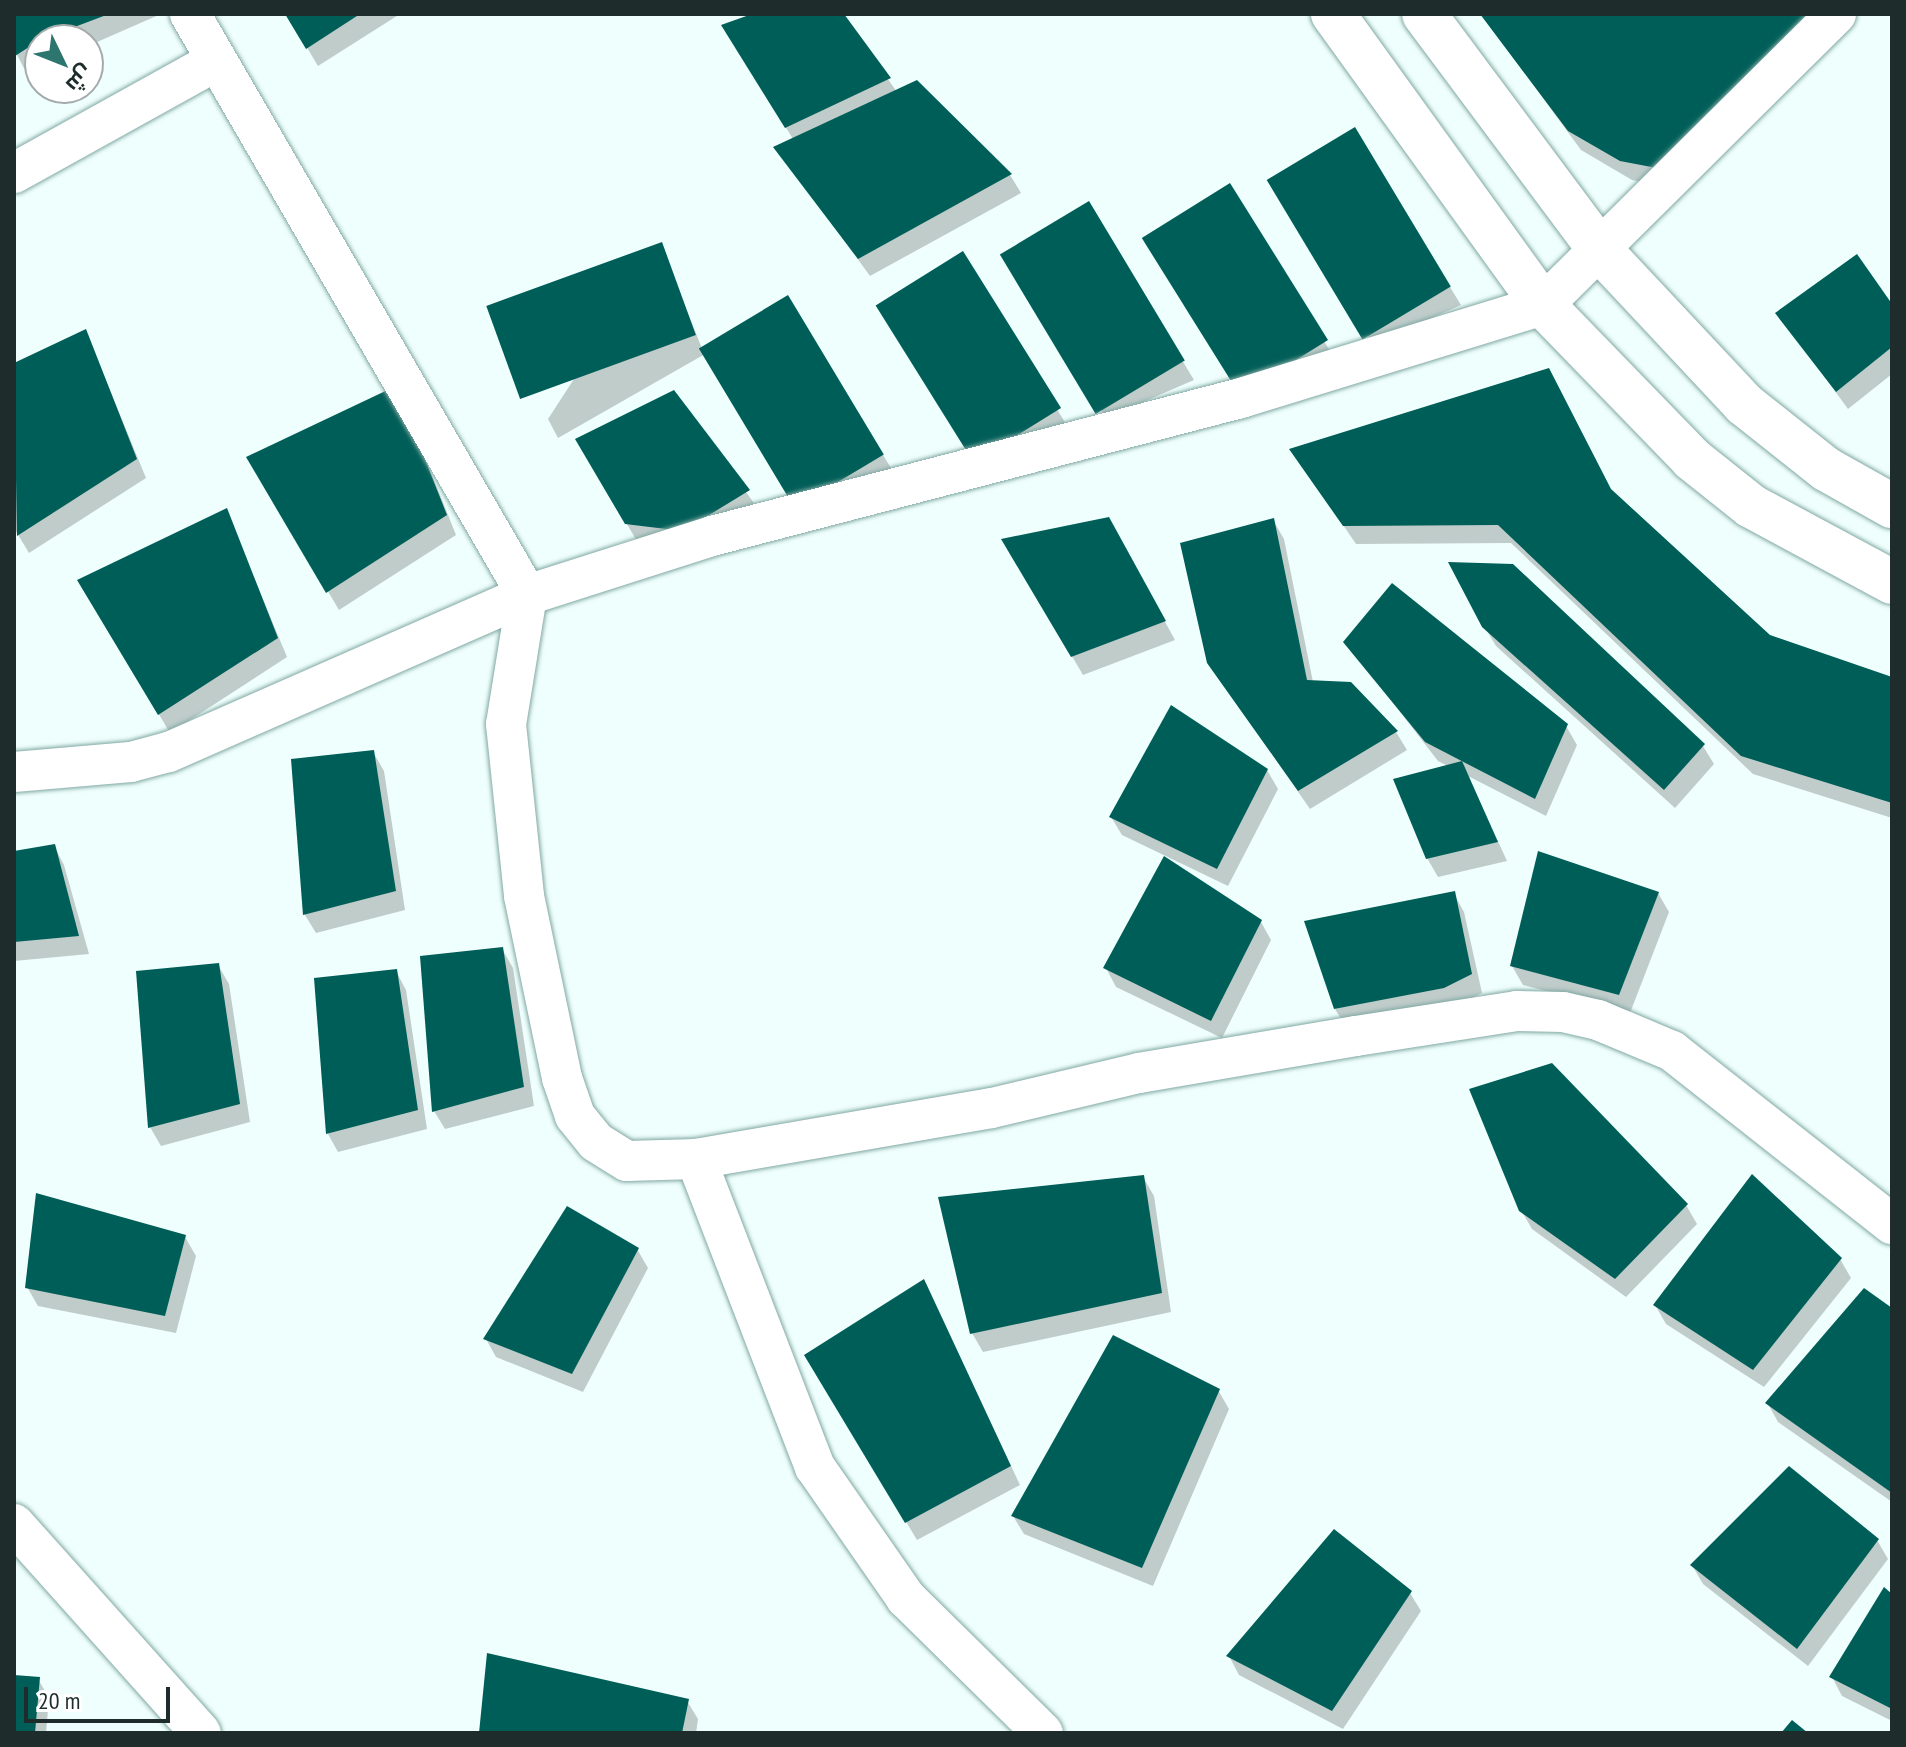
<!DOCTYPE html>
<html>
<head>
<meta charset="utf-8">
<style>
	body { margin:0 }
	#map { position:relative; width:1906px; height:1747px; overflow:hidden; background:#effffd; font-family:"PT Sans Narrow",Cairo,sans-serif }
	div>[style] { position:absolute }
	.shadow>* { inset:0; background:#0003 }
	.building>* { inset:0; background:#005e58; transform-origin:0 0 }
	.roads { filter:drop-shadow(0 0 2px #81a8a3) drop-shadow(0 0 2px #81a8a3) }
	.minor>* { height:40px; margin:-20px; padding:0 20px; transform-origin:20px; border-radius:20px; background:#fff }
	.secondary>* { height:44px; margin:-22px; padding:0 22px; transform-origin:22px; border-radius:22px; background:#fff }
	span { translate:-50% -50%; white-space:nowrap; text-align:center; line-height:1.15; -webkit-text-stroke:8px #fff; paint-order:stroke }
	.frame { position:absolute; inset:0; border:16px solid #1e2d2c; pointer-events:none }
	.north { position:absolute; left:24px; top:24px; width:80px; height:80px; box-sizing:border-box; background:#fff; border:2px solid #a5abab; border-radius:50%; rotate:133deg; font-size:22px; font-weight:700; line-height:32px; text-align:center; color:#1e2d2c }
	.north::after { content:''; display:block; margin:auto; width:28px; height:36px; background:#2d756f; clip-path:polygon(50% 0,100% 100%,50% 72%,0 100%) }
	.scale { position:absolute; left:24px; top:1687px; width:146px; height:36px; box-sizing:border-box; border:4px solid #1e2d2c; border-top:0; padding-left:10px; font-size:24px; line-height:28px; white-space:nowrap; color:#1e2d2c; -webkit-text-stroke:6px #fff; paint-order:stroke }
</style>
</head>
<body>
<div id="map">
	<div class="shadow">
		<i style="clip-path:polygon(14px 14px,161px 14px,88px 46px,88px 40px,40px 40px,40px 68px,27px 74px,14px 49px)"></i>
		<i style="clip-path:polygon(287px 14px,400px 14px,318px 66px)"></i>
		<i style="clip-path:polygon(757px 14px,842px 14px,897px 92px,917px 82px,1010px 175px,1021px 193px,870px 276px,776px 147px,793px 139px,735px 45px)"></i>
		<i style="clip-path:polygon(1481px 14px,1651px 18px,1808px 14px,1673px 188px,1632px 180px,1581px 150px)"></i>
		<i style="clip-path:polygon(1354px 130px,1461px 305px,1373px 344px,1281px 201px)"></i>
		<i style="clip-path:polygon(1230px 186px,1336px 361px,1248px 399px)"></i>
		<i style="clip-path:polygon(1088px 204px,1194px 380px,1106px 418px,1014px 275px)"></i>
		<i style="clip-path:polygon(661px 245px,703px 351px,883px 455px,894px 473px,806px 511px,705px 354px,558px 438px,548px 419px)"></i>
		<i style="clip-path:polygon(962px 253px,1069px 429px,980px 467px,889px 325px)"></i>
		<i style="clip-path:polygon(1892px 308px,1892px 374px,1848px 409px,1778px 313px)"></i>
		<i style="clip-path:polygon(86px 332px,146px 478px,29px 553px,14px 528px,14px 366px)"></i>
		<i style="clip-path:polygon(674px 393px,759px 510px,638px 543px,578px 440px)"></i>
		<i style="clip-path:polygon(405px 407px,456px 535px,339px 610px,249px 458px)"></i>
		<i style="clip-path:polygon(1292px 450px,1612px 492px,1769px 637px,1892px 679px,1892px 818px,1753px 774px,1511px 543px,1356px 544px)"></i>
		<i style="clip-path:polygon(226px 511px,287px 657px,170px 733px,80px 581px)"></i>
		<i style="clip-path:polygon(1273px 520px,1284px 539px,1313px 682px,1396px 732px,1407px 750px,1310px 809px,1208px 662px)"></i>
		<i style="clip-path:polygon(1119px 538px,1175px 640px,1083px 675px,1004px 540px)"></i>
		<i style="clip-path:polygon(1484px 626px,1703px 746px,1714px 764px,1675px 808px,1496px 646px)"></i>
		<i style="clip-path:polygon(1346px 642px,1566px 726px,1577px 745px,1546px 816px,1468px 776px,1507px 861px,1438px 877px,1427px 858px,1450px 767px,1438px 761px)"></i>
		<i style="clip-path:polygon(373px 752px,384px 771px,405px 910px,316px 933px,305px 915px,293px 760px)"></i>
		<i style="clip-path:polygon(1267px 770px,1278px 789px,1228px 886px,1122px 835px,1111px 817px)"></i>
		<i style="clip-path:polygon(54px 846px,64px 865px,89px 954px,14px 961px,14px 853px)"></i>
		<i style="clip-path:polygon(1658px 893px,1669px 912px,1630px 1013px,1523px 985px,1512px 966px)"></i>
		<i style="clip-path:polygon(1454px 894px,1464px 912px,1482px 993px,1455px 1006px,1346px 1027px,1335px 1009px)"></i>
		<i style="clip-path:polygon(1261px 922px,1271px 940px,1222px 1038px,1116px 987px,1106px 968px)"></i>
		<i style="clip-path:polygon(502px 949px,513px 968px,534px 1106px,445px 1129px,434px 1111px)"></i>
		<i style="clip-path:polygon(218px 965px,229px 984px,250px 1122px,161px 1146px,150px 1127px)"></i>
		<i style="clip-path:polygon(396px 971px,406px 990px,427px 1129px,338px 1152px,328px 1134px)"></i>
		<i style="clip-path:polygon(1143px 1177px,1154px 1196px,1171px 1312px,983px 1352px,972px 1333px)"></i>
		<i style="clip-path:polygon(1686px 1205px,1697px 1224px,1626px 1297px,1532px 1229px,1521px 1210px)"></i>
		<i style="clip-path:polygon(185px 1237px,196px 1256px,176px 1333px,38px 1306px,27px 1287px)"></i>
		<i style="clip-path:polygon(637px 1249px,648px 1268px,583px 1392px,496px 1357px,486px 1339px)"></i>
		<i style="clip-path:polygon(1840px 1259px,1851px 1278px,1764px 1387px,1666px 1324px,1655px 1305px)"></i>
		<i style="clip-path:polygon(924px 1281px,1020px 1485px,917px 1540px,807px 1356px)"></i>
		<i style="clip-path:polygon(1892px 1310px,1892px 1502px,1778px 1422px,1768px 1404px)"></i>
		<i style="clip-path:polygon(1218px 1390px,1229px 1409px,1153px 1586px,1024px 1534px,1013px 1516px)"></i>
		<i style="clip-path:polygon(1877px 1540px,1888px 1559px,1808px 1666px,1703px 1584px,1692px 1565px)"></i>
		<i style="clip-path:polygon(1410px 1593px,1421px 1611px,1343px 1729px,1239px 1675px,1229px 1656px)"></i>
		<i style="clip-path:polygon(1892px 1597px,1892px 1721px,1842px 1696px,1832px 1677px)"></i>
		<i style="clip-path:polygon(14px 1677px,38px 1679px,49px 1698px,46px 1733px,14px 1733px)"></i>
		<i style="clip-path:polygon(687px 1701px,698px 1719px,696px 1733px,481px 1733px)"></i>
	</div>
	<div class="building">
		<i style="clip-path:polygon(14px 14px,109px 14px,40px 40px,15px 56px)"></i>
		<i style="clip-path:polygon(285px 14px,360px 14px,306px 49px)"></i>
		<i style="clip-path:polygon(752px 14px,844px 14px,891px 78px,785px 128px,721px 25px)"></i>
		<i style="clip-path:polygon(1480px 14px,1651px 15px,1811px 14px,1662px 169px,1620px 161px,1568px 131px)"></i>
		<i style="clip-path:polygon(917px 80px,1012px 174px,858px 259px,773px 147px)"></i>
		<i style="left:1355px;top:127px;width:186px;height:103px;rotate:59deg"></i>
		<i style="left:1230px;top:183px;width:185px;height:104px;rotate:58deg"></i>
		<i style="left:1089px;top:201px;width:186px;height:104px;rotate:59deg"></i>
		<i style="left:662px;top:242px;width:99px;height:187px;rotate:70deg"></i>
		<i style="left:963px;top:251px;width:185px;height:103px;rotate:58deg"></i>
		<i style="clip-path:polygon(1857px 254px,1892px 304px,1892px 347px,1836px 392px,1775px 313px)"></i>
		<i style="left:788px;top:295px;width:186px;height:104px;rotate:59deg"></i>
		<i style="clip-path:polygon(86px 329px,137px 459px,17px 536px,14px 363px)"></i>
		<i style="clip-path:polygon(1549px 368px,1611px 489px,1770px 635px,1892px 677px,1892px 803px,1741px 756px,1498px 525px,1343px 526px,1289px 449px)"></i>
		<i style="clip-path:polygon(396px 386px,447px 515px,326px 593px,246px 457px)"></i>
		<i style="clip-path:polygon(674px 390px,750px 490px,683px 531px,625px 524px,575px 439px)"></i>
		<i style="clip-path:polygon(227px 508px,278px 638px,158px 715px,77px 580px)"></i>
		<i style="clip-path:polygon(1109px 517px,1166px 621px,1071px 657px,1001px 539px)"></i>
		<i style="clip-path:polygon(1274px 518px,1307px 680px,1351px 682px,1398px 731px,1298px 791px,1207px 663px,1180px 543px)"></i>
		<i style="clip-path:polygon(1448px 562px,1513px 564px,1705px 744px,1664px 790px,1482px 627px)"></i>
		<i style="clip-path:polygon(1392px 583px,1568px 724px,1535px 799px,1425px 742px,1343px 642px)"></i>
		<i style="clip-path:polygon(1171px 705px,1268px 769px,1217px 869px,1109px 817px)"></i>
		<i style="clip-path:polygon(374px 750px,396px 891px,303px 915px,291px 759px)"></i>
		<i style="clip-path:polygon(1462px 761px,1498px 842px,1426px 859px,1393px 779px)"></i>
		<i style="clip-path:polygon(55px 844px,79px 936px,14px 942px,14px 851px)"></i>
		<i style="clip-path:polygon(1538px 851px,1659px 892px,1619px 995px,1510px 966px)"></i>
		<i style="clip-path:polygon(1164px 856px,1262px 920px,1211px 1021px,1103px 968px)"></i>
		<i style="clip-path:polygon(1455px 891px,1472px 974px,1444px 988px,1334px 1009px,1304px 921px)"></i>
		<i style="clip-path:polygon(503px 947px,524px 1087px,432px 1112px,420px 956px)"></i>
		<i style="clip-path:polygon(219px 963px,240px 1104px,148px 1128px,136px 971px)"></i>
		<i style="clip-path:polygon(397px 969px,418px 1110px,326px 1134px,314px 978px)"></i>
		<i style="clip-path:polygon(1552px 1063px,1688px 1204px,1615px 1279px,1519px 1211px,1469px 1089px)"></i>
		<i style="clip-path:polygon(1752px 1174px,1842px 1258px,1753px 1370px,1653px 1305px)"></i>
		<i style="clip-path:polygon(1144px 1175px,1162px 1293px,970px 1334px,938px 1197px)"></i>
		<i style="clip-path:polygon(36px 1193px,186px 1235px,165px 1316px,25px 1288px)"></i>
		<i style="clip-path:polygon(567px 1206px,639px 1248px,572px 1374px,483px 1339px)"></i>
		<i style="clip-path:polygon(924px 1279px,1011px 1466px,905px 1523px,804px 1355px)"></i>
		<i style="clip-path:polygon(1864px 1288px,1892px 1308px,1892px 1493px,1765px 1403px)"></i>
		<i style="clip-path:polygon(1113px 1335px,1220px 1389px,1142px 1568px,1011px 1516px)"></i>
		<i style="clip-path:polygon(1789px 1466px,1879px 1539px,1797px 1649px,1690px 1565px)"></i>
		<i style="clip-path:polygon(1334px 1529px,1412px 1591px,1332px 1711px,1226px 1656px)"></i>
		<i style="clip-path:polygon(1884px 1587px,1892px 1594px,1892px 1709px,1829px 1677px)"></i>
		<i style="clip-path:polygon(487px 1653px,689px 1699px,682px 1733px,479px 1733px)"></i>
		<i style="clip-path:polygon(14px 1675px,40px 1677px,35px 1733px,14px 1733px)"></i>
		<i style="clip-path:polygon(1792px 1720px,1808px 1733px,1781px 1733px)"></i>
	</div>
	<div class="roads">
		<div class="minor">
			<i style="left:190px;top:14px;width:672px;rotate:59.88deg"></i>
			<i style="left:527px;top:595px;width:131px;rotate:99.2deg"></i>
			<i style="left:506px;top:724px;width:173px;rotate:84deg"></i>
			<i style="left:524px;top:896px;width:186px;rotate:78.2deg"></i>
			<i style="left:562px;top:1078px;width:40px;rotate:71.1deg"></i>
			<i style="left:575px;top:1116px;width:33px;rotate:51deg"></i>
			<i style="left:596px;top:1142px;width:36px;rotate:32deg"></i>
			<i style="left:627px;top:1161px;width:69px;rotate:-1.7deg"></i>
			<i style="left:696px;top:1159px;width:300px;rotate:-9.8deg"></i>
			<i style="left:992px;top:1108px;width:151px;rotate:-13.4deg"></i>
			<i style="left:1139px;top:1073px;width:220px;rotate:-9.7deg"></i>
			<i style="left:1356px;top:1036px;width:163px;rotate:-8.8deg"></i>
			<i style="left:1517px;top:1011px;width:46px;rotate:1.2deg"></i>
			<i style="left:1563px;top:1012px;width:36px;rotate:13deg"></i>
			<i style="left:1598px;top:1020px;width:80px;rotate:22.7deg"></i>
			<i style="left:1672px;top:1051px;width:280px;rotate:38.2deg"></i>
			<i style="left:14px;top:173px;width:231px;rotate:-29deg"></i>
			<i style="left:14px;top:772px;width:117px;rotate:-4.9deg"></i>
			<i style="left:131px;top:762px;width:39px;rotate:-15deg"></i>
			<i style="left:169px;top:752px;width:391px;rotate:-23.7deg"></i>
			<i style="left:527px;top:595px;width:194px;rotate:-17.7deg"></i>
			<i style="left:712px;top:536px;width:547px;rotate:-14.62deg"></i>
			<i style="left:1241px;top:398px;width:316px;rotate:-17.1deg"></i>
			<i style="left:1543px;top:305px;width:413px;rotate:-44.8deg"></i>
			<i style="left:696px;top:1159px;width:330px;rotate:68.9deg"></i>
			<i style="left:815px;top:1467px;width:160px;rotate:55.2deg"></i>
			<i style="left:906px;top:1598px;width:192px;rotate:44.6deg"></i>
			<i style="left:14px;top:1524px;width:280px;rotate:48.2deg"></i>
		</div>
		<div class="secondary">
			<i style="left:1333px;top:14px;width:359px;rotate:54.2deg"></i>
			<i style="left:1543px;top:305px;width:214px;rotate:45.9deg"></i>
			<i style="left:1692px;top:459px;width:75px;rotate:38.5deg"></i>
			<i style="left:1751px;top:506px;width:160px;rotate:28.3deg"></i>
			<i style="left:1424px;top:14px;width:294px;rotate:53.3deg"></i>
			<i style="left:1600px;top:250px;width:211px;rotate:46.9deg"></i>
			<i style="left:1744px;top:404px;width:105px;rotate:38.4deg"></i>
			<i style="left:1826px;top:469px;width:76px;rotate:29.3deg"></i>
		</div>
	</div>
	<div class="frame"></div>
	<div class="north">ش</div>
	<div class="scale">20 m</div>
</div>
</body>
</html>
